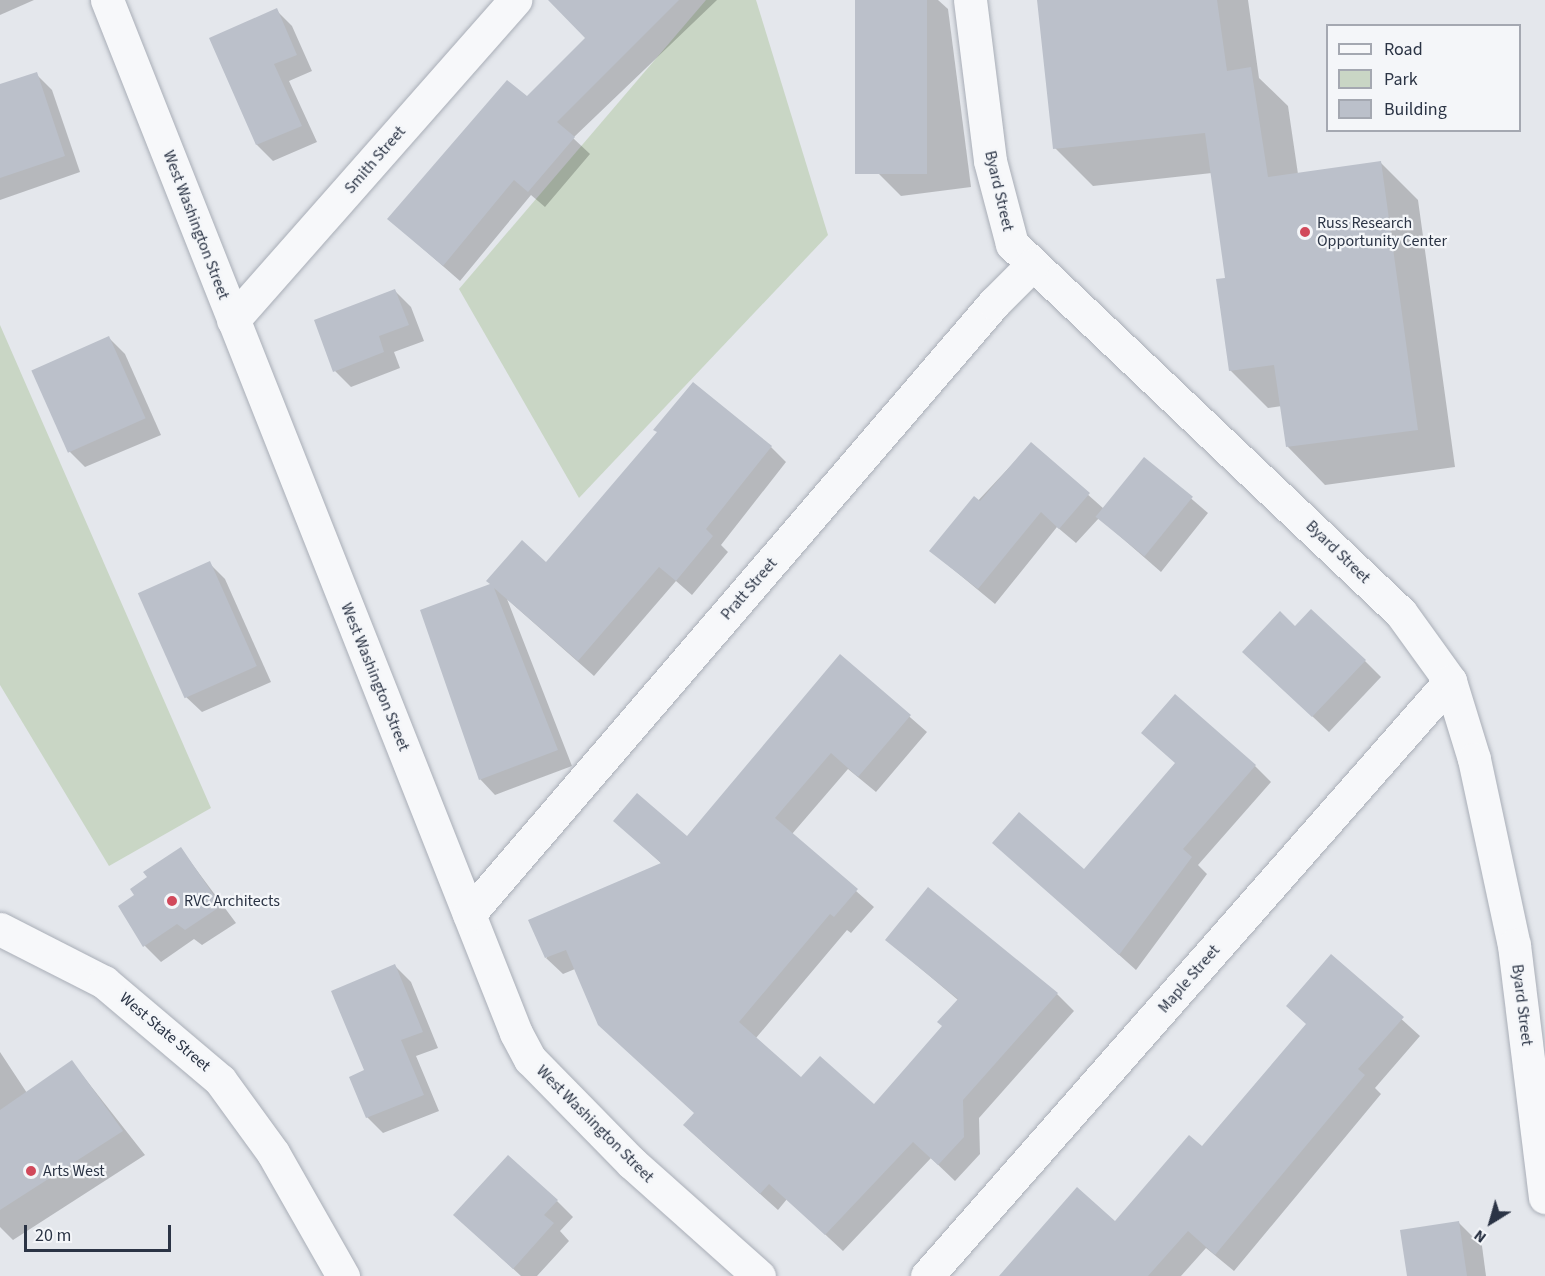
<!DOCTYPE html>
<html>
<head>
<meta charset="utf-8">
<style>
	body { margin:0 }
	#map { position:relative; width:1545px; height:1276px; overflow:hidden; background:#e4e7ec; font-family:"Source Sans 3",sans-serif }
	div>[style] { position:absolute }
	.green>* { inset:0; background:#c9d6c5 }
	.shadow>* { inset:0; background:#0003 }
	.building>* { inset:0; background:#bbc0ca; transform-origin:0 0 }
	.roads { filter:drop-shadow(0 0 2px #a9aeb7) drop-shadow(0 0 2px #a9aeb7) }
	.minor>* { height:33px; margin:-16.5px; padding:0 16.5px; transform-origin:16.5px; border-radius:16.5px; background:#f7f8fa }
	.dots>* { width:16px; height:16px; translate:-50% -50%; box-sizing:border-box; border:3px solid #f4f6f9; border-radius:50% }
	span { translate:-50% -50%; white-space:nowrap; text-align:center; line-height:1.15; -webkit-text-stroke:4.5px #f4f6f9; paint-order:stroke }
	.street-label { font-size:16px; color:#2b3445 }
	.poi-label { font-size:16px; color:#2b3445 }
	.left { translate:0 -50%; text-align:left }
	.legend { position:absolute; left:1326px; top:24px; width:195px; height:108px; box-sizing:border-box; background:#f4f6f9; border:2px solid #a4a8b1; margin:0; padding:8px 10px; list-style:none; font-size:18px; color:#2b3445 }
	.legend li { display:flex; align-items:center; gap:12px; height:30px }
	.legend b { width:30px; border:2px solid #a4a8b1 }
	.north { position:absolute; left:1461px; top:1192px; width:60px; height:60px; -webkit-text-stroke:4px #f4f6f9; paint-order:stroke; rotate:217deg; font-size:16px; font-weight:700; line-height:24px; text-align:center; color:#2b3445 }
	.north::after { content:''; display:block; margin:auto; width:21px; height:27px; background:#2b3445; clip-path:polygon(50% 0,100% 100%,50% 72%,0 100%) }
	.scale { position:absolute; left:24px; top:1225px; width:147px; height:27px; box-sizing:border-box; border:3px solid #2b3445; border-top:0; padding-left:8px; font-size:18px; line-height:21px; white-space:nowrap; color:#2b3445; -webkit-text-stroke:4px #f4f6f9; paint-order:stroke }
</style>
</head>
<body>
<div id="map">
	<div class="green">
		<i style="clip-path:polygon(706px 0,756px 0,828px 235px,579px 498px,459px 289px)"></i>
		<i style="clip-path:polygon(0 325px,211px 808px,109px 866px,0 685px)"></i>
	</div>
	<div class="shadow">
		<i style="clip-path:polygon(0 0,34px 0,0 15px)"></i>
		<i style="clip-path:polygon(576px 0,717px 0,573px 138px,590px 154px,545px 207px,531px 195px,460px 281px,389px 219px,527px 98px,587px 38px)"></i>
		<i style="clip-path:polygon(856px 0,938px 0,948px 9px,971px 187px,901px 196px,878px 173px)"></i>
		<i style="clip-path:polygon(1039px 0,1248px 0,1259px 78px,1288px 106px,1298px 174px,1380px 162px,1418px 200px,1455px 467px,1325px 485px,1288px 447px,1282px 406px,1268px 408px,1230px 370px,1226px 279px,1212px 173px,1093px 186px,1055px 148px)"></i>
		<i style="clip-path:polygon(276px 10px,292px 26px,312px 71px,289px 81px,317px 142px,273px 161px,257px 145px,211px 39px)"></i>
		<i style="clip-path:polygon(36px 74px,52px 90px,80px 172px,0 200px,0 85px)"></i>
		<i style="clip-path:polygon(395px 291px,411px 307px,424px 341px,394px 352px,400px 368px,351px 387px,335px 371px)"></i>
		<i style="clip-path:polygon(109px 338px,125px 354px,161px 435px,85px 467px,69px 451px)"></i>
		<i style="clip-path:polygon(1031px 444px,1104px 509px,1145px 459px,1208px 513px,1161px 572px,1099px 518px,1076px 543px,1057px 527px,995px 604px,931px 551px)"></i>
		<i style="clip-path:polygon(771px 447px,786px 462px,721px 545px,728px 552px,692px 595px,676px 581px,594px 676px,507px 599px,572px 766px,495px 795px,480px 779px,422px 611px,546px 564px)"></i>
		<i style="clip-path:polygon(209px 563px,225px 579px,271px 682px,202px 712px,185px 696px)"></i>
		<i style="clip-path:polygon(1295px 628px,1365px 661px,1381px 677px,1329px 732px,1260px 667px)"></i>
		<i style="clip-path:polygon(840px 656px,927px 732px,876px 792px,848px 769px,792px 834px,874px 907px,851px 933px,847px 930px,756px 1038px,801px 1079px,874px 1106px,943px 1026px,958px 1000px,887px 940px,1057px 994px,1074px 1011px,979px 1118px,980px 1154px,955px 1181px,931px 1158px,843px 1251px,787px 1199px,778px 1210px,702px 1142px,696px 1114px,575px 969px,563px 974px,546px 958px,662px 864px,615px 821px,687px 838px)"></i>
		<i style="clip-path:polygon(1176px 764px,1255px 766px,1271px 782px,1198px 865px,1207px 874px,1136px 970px,994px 843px,1084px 871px)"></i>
		<i style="clip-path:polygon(181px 849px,236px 923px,202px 945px,194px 939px,161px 962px,145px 946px,136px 896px)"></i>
		<i style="clip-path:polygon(1332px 956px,1420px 1036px,1375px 1088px,1381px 1094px,1234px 1271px,1206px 1248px,1181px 1276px,1002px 1276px,1115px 1223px,1202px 1148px,1307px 1025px)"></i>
		<i style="clip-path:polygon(395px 966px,411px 982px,438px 1048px,416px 1056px,439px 1111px,383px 1133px,367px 1117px,366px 1071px)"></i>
		<i style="clip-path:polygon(0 1052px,27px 1093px,72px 1062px,145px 1155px,13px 1240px,0 1227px)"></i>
		<i style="clip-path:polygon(557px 1201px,573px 1217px,560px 1231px,569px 1241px,537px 1276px,521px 1276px,472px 1231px)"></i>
		<i style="clip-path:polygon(1459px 1223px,1482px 1246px,1486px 1276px,1408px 1276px)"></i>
	</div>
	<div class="building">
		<i style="clip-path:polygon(548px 0,679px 0,557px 122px,575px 137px,528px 192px,514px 180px,443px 266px,387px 219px,507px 80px,527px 96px,585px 38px)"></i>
		<i style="left:855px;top:0;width:72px;height:174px"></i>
		<i style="clip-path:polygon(1037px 0,1217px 0,1227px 71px,1251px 67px,1268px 177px,1381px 161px,1418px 430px,1286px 447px,1274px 365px,1229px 371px,1216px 279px,1225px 278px,1205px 133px,1053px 149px)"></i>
		<i style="clip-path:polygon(277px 8px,297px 55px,274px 64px,302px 126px,256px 145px,209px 38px)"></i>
		<i style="clip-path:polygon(37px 72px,65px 156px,0 178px,0 84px)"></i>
		<i style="clip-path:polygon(395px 289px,409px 325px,379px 336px,384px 352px,333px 372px,314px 320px)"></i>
		<i style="left:109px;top:336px;width:90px;height:85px;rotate:66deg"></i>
		<i style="clip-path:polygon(693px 382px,772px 446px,706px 529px,713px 536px,676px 581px,659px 567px,578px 661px,494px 588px,558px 750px,479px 780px,420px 610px,490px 584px,486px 581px,522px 540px,546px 562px,657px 432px,653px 430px)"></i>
		<i style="clip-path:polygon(1031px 442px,1090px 493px,1059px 529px,1041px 512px,978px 589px,929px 551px,974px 496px,980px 501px)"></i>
		<i style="left:1144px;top:457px;width:63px;height:77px;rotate:39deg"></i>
		<i style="left:210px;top:561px;width:115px;height:79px;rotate:66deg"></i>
		<i style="clip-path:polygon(1311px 609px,1366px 660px,1312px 717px,1242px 652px,1280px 611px,1295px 626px)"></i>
		<i style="clip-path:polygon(840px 654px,911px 715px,858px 777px,831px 753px,775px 818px,858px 889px,834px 917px,830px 914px,739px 1022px,801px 1077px,820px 1056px,874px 1104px,942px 1026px,937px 1022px,958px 999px,885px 940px,928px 887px,1058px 993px,963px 1100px,964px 1137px,938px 1165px,913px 1142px,825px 1235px,769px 1184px,760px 1194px,683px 1125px,694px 1113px,598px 1025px,566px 950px,545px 958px,528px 920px,661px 863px,613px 821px,637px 793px,687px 836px)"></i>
		<i style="clip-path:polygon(1175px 694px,1256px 765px,1183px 849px,1192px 857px,1119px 955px,992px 843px,1019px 812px,1084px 869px,1175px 763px,1141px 733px)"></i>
		<i style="clip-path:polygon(181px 847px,221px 906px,185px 930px,177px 924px,143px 947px,118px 906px,134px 895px,130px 889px,147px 877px,143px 872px)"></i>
		<i style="clip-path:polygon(1331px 954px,1404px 1017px,1358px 1069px,1365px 1075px,1215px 1255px,1188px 1231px,1148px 1276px,999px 1276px,1077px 1187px,1115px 1221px,1189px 1135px,1202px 1146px,1306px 1024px,1286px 1006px)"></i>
		<i style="clip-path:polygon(395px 964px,423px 1032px,401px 1040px,424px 1095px,366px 1118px,349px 1077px,364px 1070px,331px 991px)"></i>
		<i style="clip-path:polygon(72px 1060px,123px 1131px,0 1210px,0 1110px)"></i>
		<i style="clip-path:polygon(508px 1155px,558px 1200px,544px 1215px,554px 1223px,513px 1269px,453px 1215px)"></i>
		<i style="clip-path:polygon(1459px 1221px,1467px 1276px,1407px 1276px,1400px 1230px)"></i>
	</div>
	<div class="roads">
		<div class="minor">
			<i style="left:107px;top:0;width:1111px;rotate:68.4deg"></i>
			<i style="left:516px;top:1033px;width:30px;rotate:62deg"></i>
			<i style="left:530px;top:1059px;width:146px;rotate:45.6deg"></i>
			<i style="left:632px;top:1163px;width:170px;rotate:41.7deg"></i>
			<i style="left:970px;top:0;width:162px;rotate:82.9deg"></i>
			<i style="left:990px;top:161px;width:86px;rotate:75.2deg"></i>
			<i style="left:1012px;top:244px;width:536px;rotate:43.49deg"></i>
			<i style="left:1401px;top:613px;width:84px;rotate:54.2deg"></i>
			<i style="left:1450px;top:681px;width:82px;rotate:72.9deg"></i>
			<i style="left:1474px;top:759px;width:190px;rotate:77.9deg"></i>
			<i style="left:1514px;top:945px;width:254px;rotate:83deg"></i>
			<i style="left:233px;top:320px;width:427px;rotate:-48.6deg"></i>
			<i style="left:469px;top:914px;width:806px;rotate:-49.33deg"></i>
			<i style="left:994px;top:303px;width:54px;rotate:-45deg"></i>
			<i style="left:0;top:929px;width:117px;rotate:27deg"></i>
			<i style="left:104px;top:982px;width:152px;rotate:40.2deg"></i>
			<i style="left:220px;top:1080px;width:90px;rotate:54deg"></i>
			<i style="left:273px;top:1153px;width:142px;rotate:60.4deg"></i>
			<i style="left:927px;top:1276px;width:792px;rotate:-48.68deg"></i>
		</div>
	</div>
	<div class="dots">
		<i style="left:1305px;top:232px;background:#d1495b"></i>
		<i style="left:172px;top:901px;background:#d1495b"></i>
		<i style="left:31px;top:1171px;background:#d1495b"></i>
	</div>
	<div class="street-label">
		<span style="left:375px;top:160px;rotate:-49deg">Smith Street</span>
		<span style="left:999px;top:191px;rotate:77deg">Byard Street</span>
		<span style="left:196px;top:225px;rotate:69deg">West Washington Street</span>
		<span style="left:1338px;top:552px;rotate:44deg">Byard Street</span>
		<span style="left:749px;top:589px;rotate:-49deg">Pratt Street</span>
		<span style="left:375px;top:677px;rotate:68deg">West Washington Street</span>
		<span style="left:1189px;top:979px;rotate:-49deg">Maple Street</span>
		<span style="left:1522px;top:1005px;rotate:83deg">Byard Street</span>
		<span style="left:165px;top:1032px;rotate:40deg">West State Street</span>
		<span style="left:595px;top:1124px;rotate:45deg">West Washington Street</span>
	</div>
	<div class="poi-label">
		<span class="left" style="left:1317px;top:232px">Russ Research<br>Opportunity Center</span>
		<span class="left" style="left:184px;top:901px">RVC Architects</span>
		<span class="left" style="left:43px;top:1171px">Arts West</span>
	</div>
	<ul class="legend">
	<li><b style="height:8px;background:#f7f8fa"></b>Road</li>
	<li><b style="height:16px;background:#c9d6c5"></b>Park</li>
	<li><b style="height:16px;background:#bbc0ca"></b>Building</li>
	</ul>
	<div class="north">N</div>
	<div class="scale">20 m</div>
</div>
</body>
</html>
